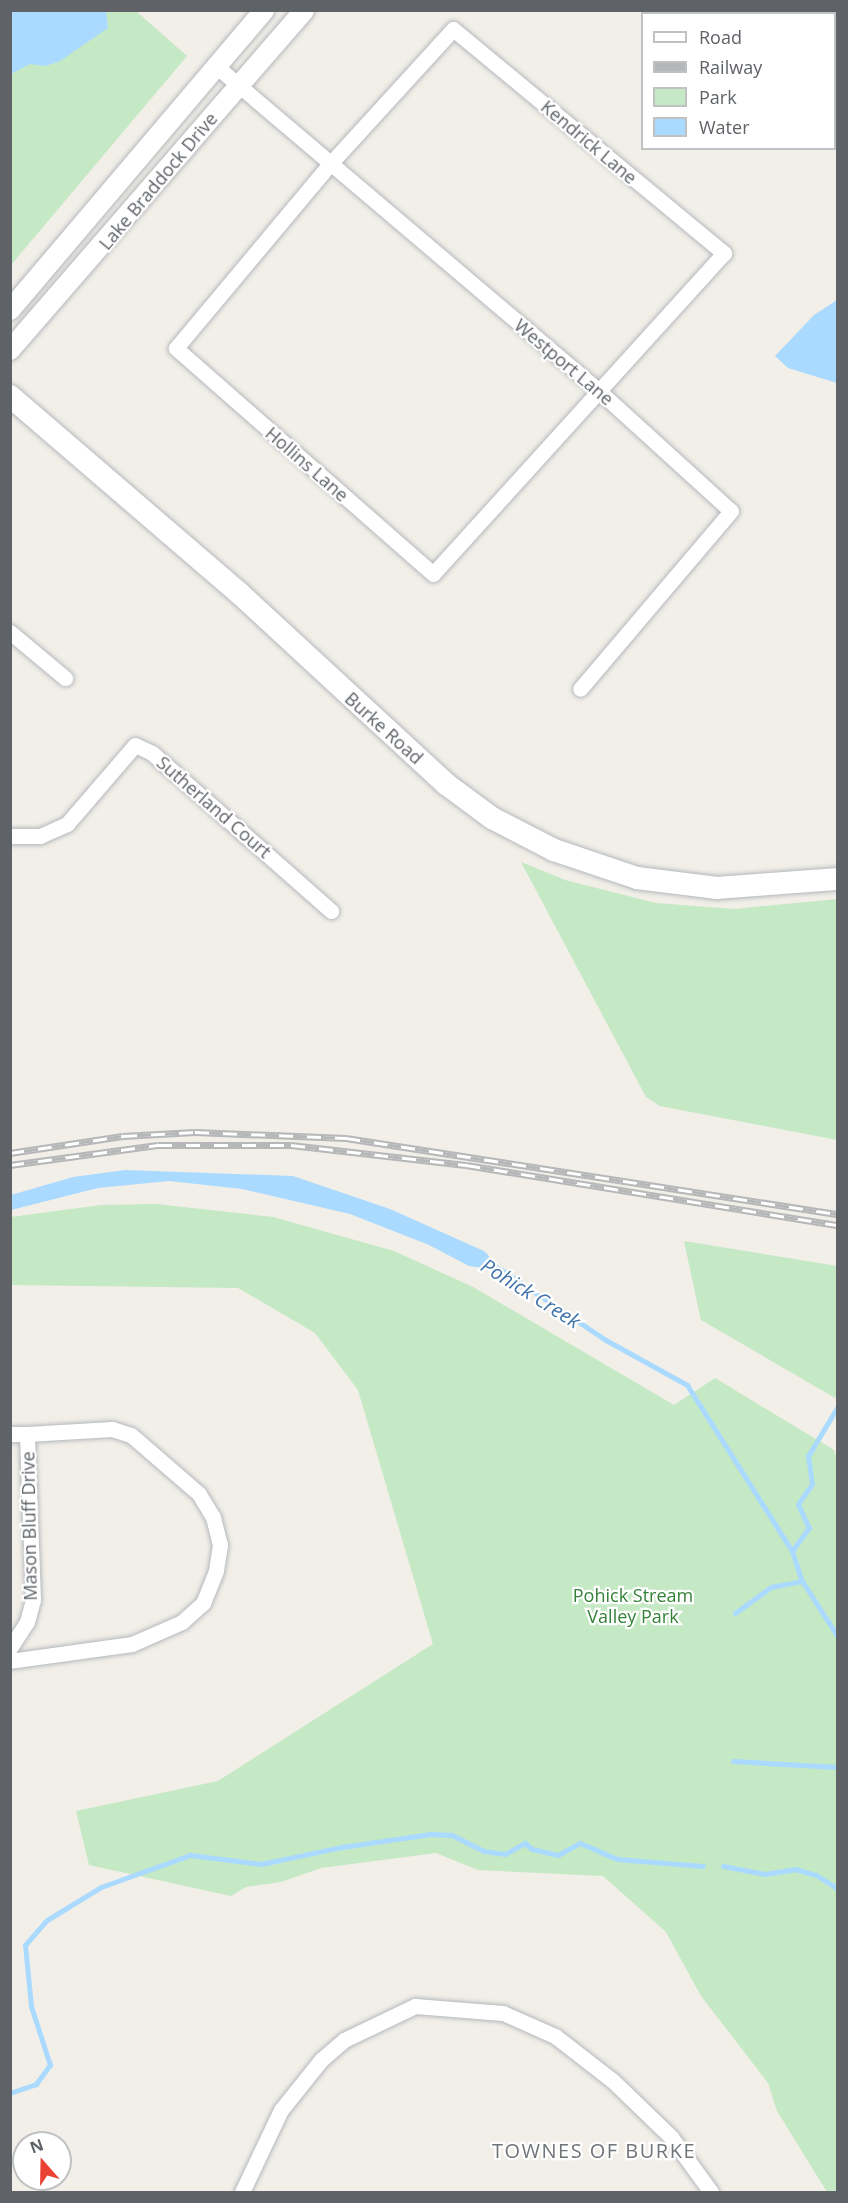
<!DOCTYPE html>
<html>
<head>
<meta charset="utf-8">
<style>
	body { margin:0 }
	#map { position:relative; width:848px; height:2203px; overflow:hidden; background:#f1efe8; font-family:"Open Sans",sans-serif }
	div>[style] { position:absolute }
	.green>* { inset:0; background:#c5e8c5 }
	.water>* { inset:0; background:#aadaff }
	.stream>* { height:5px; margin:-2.5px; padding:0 2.5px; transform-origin:2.5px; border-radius:2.5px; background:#aadaff }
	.roads { filter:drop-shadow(0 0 2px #b5b8bc) drop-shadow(0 0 2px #b5b8bc) }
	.minor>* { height:15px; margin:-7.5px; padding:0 7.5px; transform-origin:7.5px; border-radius:7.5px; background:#fff }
	.tertiary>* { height:20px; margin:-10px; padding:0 10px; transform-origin:10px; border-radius:10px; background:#fff }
	.secondary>* { height:22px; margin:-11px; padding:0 11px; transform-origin:11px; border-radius:11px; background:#fff }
	.rail>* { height:7px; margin-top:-3.5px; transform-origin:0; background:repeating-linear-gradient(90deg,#fff 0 14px,#b6b7b8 0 28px); box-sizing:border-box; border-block:2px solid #b6b7b8 }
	span { translate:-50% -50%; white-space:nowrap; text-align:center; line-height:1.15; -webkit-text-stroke:4.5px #fff; paint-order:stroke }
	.street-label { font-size:18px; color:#5f6368 }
	.park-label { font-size:18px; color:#348238 }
	.water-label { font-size:20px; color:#4174aa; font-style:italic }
	.neighbourhood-label { font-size:20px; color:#70757a; letter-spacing:1.5px }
	.frame { position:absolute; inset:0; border:12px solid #5f6368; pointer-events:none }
	.legend { position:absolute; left:641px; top:12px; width:195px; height:138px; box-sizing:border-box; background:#fff; border:2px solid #bfc1c3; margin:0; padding:8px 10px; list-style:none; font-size:18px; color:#5f6368 }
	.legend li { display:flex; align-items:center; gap:12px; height:30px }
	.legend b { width:30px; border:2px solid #bfc1c3 }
	.north { position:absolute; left:12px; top:2131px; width:60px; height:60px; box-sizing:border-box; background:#fff; border:2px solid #bfc1c3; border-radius:50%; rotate:340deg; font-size:16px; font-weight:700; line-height:24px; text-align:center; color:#5f6368 }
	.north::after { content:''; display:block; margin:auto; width:21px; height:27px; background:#ea4335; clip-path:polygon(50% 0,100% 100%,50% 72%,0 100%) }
</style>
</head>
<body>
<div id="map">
	<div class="green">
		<i style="clip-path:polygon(11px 11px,136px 11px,187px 56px,11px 265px)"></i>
		<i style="clip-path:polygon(521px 862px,565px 880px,656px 903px,734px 909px,837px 899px,837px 1140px,660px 1106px,646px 1097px)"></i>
		<i style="clip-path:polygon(156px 1204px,273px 1217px,394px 1251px,473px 1287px,674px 1405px,715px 1378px,834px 1450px,838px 1461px,837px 2192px,827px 2192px,777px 2111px,768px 2083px,701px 1996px,666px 1932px,603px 1876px,478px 1870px,436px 1853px,321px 1868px,281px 1882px,246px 1887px,231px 1896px,89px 1865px,76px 1811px,218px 1781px,433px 1644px,358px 1390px,315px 1333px,238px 1288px,11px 1285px,11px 1217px,101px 1205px)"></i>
		<i style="clip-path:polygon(684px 1241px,837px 1266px,837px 1399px,701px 1320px)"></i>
	</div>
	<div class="water">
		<i style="clip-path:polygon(11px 10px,106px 11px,108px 28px,60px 61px,46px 66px,30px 64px,11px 74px)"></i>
		<i style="clip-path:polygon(744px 11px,837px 11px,837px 38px,834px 14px)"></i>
		<i style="clip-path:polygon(837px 300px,837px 383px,788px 368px,775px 356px,814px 315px)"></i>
		<i style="clip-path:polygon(125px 1170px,293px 1176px,390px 1209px,484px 1251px,504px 1271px,469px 1266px,429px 1245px,350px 1214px,242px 1189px,169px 1181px,98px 1188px,11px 1210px,11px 1195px,73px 1177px)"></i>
	</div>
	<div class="stream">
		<i style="left:500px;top:1269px;width:125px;rotate:33.9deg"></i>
		<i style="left:604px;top:1339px;width:95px;rotate:29deg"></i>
		<i style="left:687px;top:1385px;width:196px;rotate:57.7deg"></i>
		<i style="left:792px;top:1551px;width:32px;rotate:72deg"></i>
		<i style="left:802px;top:1581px;width:67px;rotate:57.3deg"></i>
		<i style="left:792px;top:1551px;width:29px;rotate:-54deg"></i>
		<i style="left:809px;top:1528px;width:26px;rotate:-115deg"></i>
		<i style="left:798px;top:1504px;width:24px;rotate:-55deg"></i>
		<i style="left:812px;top:1484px;width:28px;rotate:-98deg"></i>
		<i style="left:808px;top:1456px;width:58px;rotate:-59deg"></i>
		<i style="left:735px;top:1613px;width:44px;rotate:-35.8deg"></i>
		<i style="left:771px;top:1587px;width:32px;rotate:-11deg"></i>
		<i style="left:733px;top:1761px;width:105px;rotate:3.3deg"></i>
		<i style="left:723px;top:1866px;width:43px;rotate:10.8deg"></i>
		<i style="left:765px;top:1874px;width:30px;rotate:-9deg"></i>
		<i style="left:795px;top:1869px;width:22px;rotate:16deg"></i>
		<i style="left:816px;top:1875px;width:26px;rotate:32deg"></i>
		<i style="left:10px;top:2093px;width:28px;rotate:-19deg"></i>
		<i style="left:36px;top:2084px;width:24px;rotate:-54deg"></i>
		<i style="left:50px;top:2065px;width:62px;rotate:-107.9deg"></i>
		<i style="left:31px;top:2006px;width:61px;rotate:-95.6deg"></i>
		<i style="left:25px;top:1945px;width:33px;rotate:-49deg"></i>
		<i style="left:47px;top:1920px;width:63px;rotate:-31.4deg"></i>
		<i style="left:101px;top:1887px;width:95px;rotate:-19.8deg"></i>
		<i style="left:190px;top:1855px;width:72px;rotate:7.2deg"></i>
		<i style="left:261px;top:1864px;width:83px;rotate:-11.9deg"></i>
		<i style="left:342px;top:1847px;width:90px;rotate:-8.3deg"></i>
		<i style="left:431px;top:1834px;width:21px;rotate:3deg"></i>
		<i style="left:452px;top:1835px;width:36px;rotate:27deg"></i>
		<i style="left:484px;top:1851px;width:21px;rotate:8deg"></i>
		<i style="left:505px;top:1854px;width:23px;rotate:-29deg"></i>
		<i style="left:525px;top:1843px;width:9px;rotate:41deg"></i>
		<i style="left:532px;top:1849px;width:27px;rotate:13deg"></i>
		<i style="left:558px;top:1855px;width:25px;rotate:-29deg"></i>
		<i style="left:580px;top:1843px;width:40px;rotate:23.4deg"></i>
		<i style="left:617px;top:1859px;width:86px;rotate:4.7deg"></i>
	</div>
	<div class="roads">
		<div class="minor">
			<i style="left:453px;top:29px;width:352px;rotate:39.6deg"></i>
			<i style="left:724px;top:253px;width:433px;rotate:132.2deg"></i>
			<i style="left:433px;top:574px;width:342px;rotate:-138.7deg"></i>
			<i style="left:176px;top:348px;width:239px;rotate:-50.1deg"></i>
			<i style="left:329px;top:165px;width:184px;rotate:-47.6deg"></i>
			<i style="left:216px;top:66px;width:502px;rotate:40.32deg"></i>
			<i style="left:599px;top:391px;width:178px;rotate:42.3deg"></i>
			<i style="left:731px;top:511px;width:233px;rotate:130.3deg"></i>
			<i style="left:10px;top:632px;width:72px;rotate:39.9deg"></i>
			<i style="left:10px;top:836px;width:30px"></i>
			<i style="left:40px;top:836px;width:30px;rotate:-24deg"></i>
			<i style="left:67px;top:824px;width:104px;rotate:-49.3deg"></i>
			<i style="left:135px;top:745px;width:19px;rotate:25deg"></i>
			<i style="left:152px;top:753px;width:239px;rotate:41.4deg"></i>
			<i style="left:10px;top:1434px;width:17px"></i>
			<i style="left:10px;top:1648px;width:31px;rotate:-57deg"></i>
			<i style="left:27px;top:1622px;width:23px;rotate:-75deg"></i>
			<i style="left:33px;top:1600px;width:166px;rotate:-92.1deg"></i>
			<i style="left:27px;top:1434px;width:85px;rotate:-3.4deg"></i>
			<i style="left:112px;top:1429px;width:20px;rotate:18deg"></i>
			<i style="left:131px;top:1435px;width:90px;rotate:40.9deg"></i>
			<i style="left:199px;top:1494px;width:27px;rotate:59deg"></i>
			<i style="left:213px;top:1517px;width:29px;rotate:76deg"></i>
			<i style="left:220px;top:1545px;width:26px;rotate:99deg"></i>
			<i style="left:216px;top:1571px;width:35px;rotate:112deg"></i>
			<i style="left:203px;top:1603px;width:28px;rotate:138deg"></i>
			<i style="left:182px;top:1622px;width:55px;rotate:156.3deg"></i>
			<i style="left:132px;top:1644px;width:123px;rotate:172.1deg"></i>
			<i style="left:242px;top:2192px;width:91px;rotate:-64.6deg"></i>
			<i style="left:281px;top:2110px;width:64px;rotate:-51.3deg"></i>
			<i style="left:321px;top:2060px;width:30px;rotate:-41deg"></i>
			<i style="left:344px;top:2040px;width:79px;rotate:-25.6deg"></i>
			<i style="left:415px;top:2006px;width:88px;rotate:4.5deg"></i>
			<i style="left:503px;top:2013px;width:57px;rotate:23.9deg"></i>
			<i style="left:555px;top:2036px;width:73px;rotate:37.8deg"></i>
			<i style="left:613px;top:2081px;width:81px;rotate:44deg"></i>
			<i style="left:671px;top:2137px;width:68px;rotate:54deg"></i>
		</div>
		<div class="tertiary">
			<i style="left:10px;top:310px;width:393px;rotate:-49.7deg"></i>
			<i style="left:10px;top:350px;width:449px;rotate:-49.1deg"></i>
		</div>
		<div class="secondary">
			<i style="left:10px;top:396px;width:302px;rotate:40.7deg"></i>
			<i style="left:239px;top:593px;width:282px;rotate:42.7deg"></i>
			<i style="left:446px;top:784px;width:57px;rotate:36.5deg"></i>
			<i style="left:492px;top:818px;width:70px;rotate:27.3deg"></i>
			<i style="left:554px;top:850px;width:88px;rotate:18.6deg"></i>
			<i style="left:637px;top:878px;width:81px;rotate:7.1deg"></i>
			<i style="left:717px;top:888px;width:121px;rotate:-4.3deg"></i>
		</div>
	</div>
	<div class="rail">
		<i style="left:10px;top:1153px;width:114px;rotate:-8.6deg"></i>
		<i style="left:123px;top:1136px;width:72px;rotate:-3.2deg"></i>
		<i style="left:195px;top:1132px;width:151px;rotate:2.3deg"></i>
		<i style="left:346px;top:1138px;width:498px;rotate:8.8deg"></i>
		<i style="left:10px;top:1165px;width:149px;rotate:-7.7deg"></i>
		<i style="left:158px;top:1145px;width:133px"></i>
		<i style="left:291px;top:1145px;width:176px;rotate:6.5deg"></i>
		<i style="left:466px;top:1165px;width:377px;rotate:9.2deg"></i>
	</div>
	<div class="street-label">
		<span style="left:589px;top:142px;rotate:40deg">Kendrick Lane</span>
		<span style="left:158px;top:181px;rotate:-50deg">Lake Braddock Drive</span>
		<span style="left:564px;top:362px;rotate:40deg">Westport Lane</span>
		<span style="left:307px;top:464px;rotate:41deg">Hollins Lane</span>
		<span style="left:384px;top:728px;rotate:42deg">Burke Road</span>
		<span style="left:214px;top:807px;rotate:41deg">Sutherland Court</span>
		<span style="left:29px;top:1526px;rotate:-91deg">Mason Bluff Drive</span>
	</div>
	<div class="park-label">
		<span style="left:633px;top:1606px">Pohick Stream<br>Valley Park</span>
	</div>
	<div class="water-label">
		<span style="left:531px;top:1293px;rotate:32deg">Pohick Creek</span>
	</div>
	<div class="neighbourhood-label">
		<span style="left:594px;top:2150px">TOWNES OF BURKE</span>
	</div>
	<div class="frame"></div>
	<ul class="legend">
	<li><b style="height:8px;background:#fff"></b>Road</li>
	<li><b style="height:8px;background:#b6b7b8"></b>Railway</li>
	<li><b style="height:16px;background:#c5e8c5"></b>Park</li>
	<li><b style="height:16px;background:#aadaff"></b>Water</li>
	</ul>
	<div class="north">N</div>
</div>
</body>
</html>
